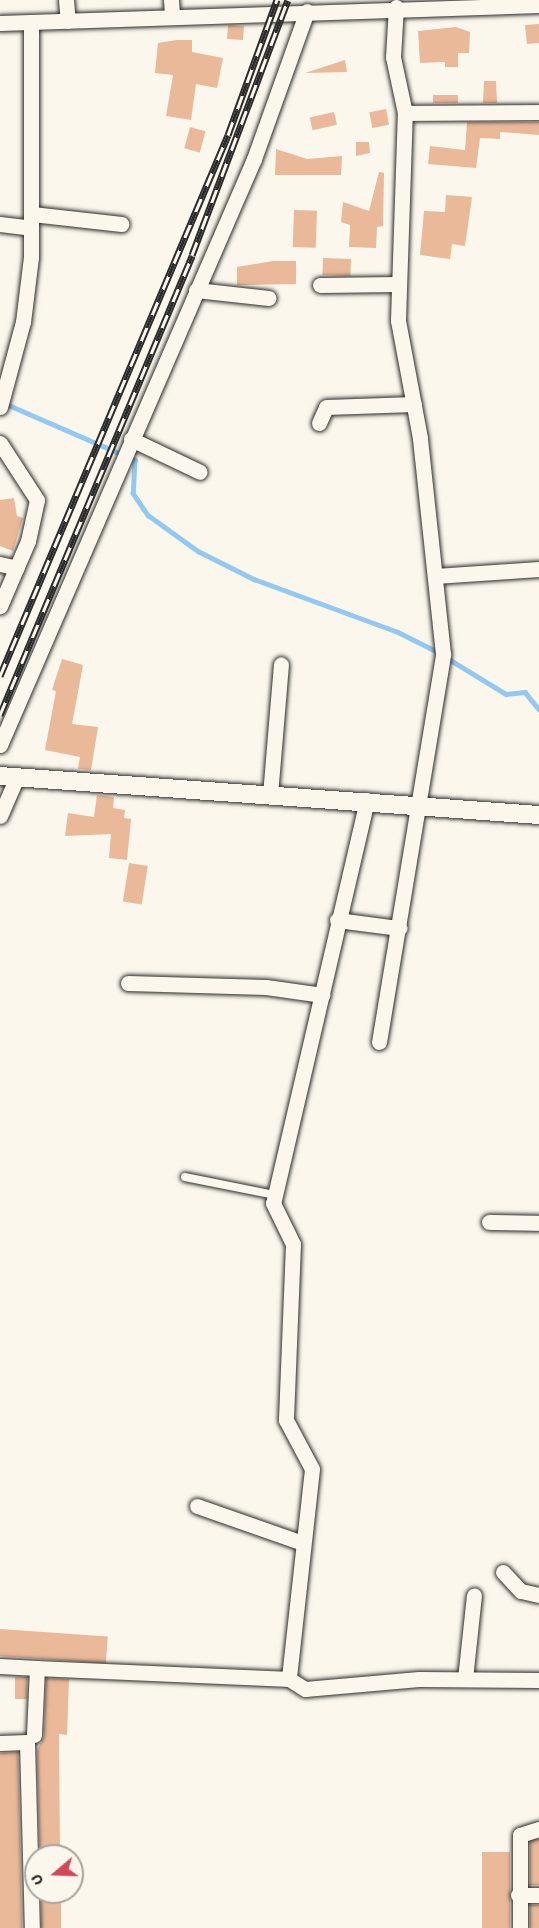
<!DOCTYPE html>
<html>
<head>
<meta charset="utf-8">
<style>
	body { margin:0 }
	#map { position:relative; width:539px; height:1928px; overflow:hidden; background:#fbf7ec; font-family:"Gochi Hand",sans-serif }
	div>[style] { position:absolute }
	.stream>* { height:4.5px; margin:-2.25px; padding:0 2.25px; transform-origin:2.25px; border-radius:2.25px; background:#93c8f1 }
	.building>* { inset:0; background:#e9b99a; transform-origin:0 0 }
	.roads { filter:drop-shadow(0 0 2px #2b2b2b) drop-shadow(0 0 2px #2b2b2b) }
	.service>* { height:8px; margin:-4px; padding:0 4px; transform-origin:4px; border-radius:4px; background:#fbf7ec }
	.minor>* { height:15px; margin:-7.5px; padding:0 7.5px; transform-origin:7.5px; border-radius:7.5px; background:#fbf7ec }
	.tertiary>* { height:18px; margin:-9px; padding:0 9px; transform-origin:9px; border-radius:9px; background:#fbf7ec }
	.rail>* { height:7px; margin-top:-3.5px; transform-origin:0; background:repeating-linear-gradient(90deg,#fbf7ec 0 14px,#2b2b2b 0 28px); box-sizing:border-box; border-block:2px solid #2b2b2b }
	span { translate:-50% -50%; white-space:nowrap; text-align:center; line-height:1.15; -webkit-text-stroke:6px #fbf7ec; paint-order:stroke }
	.north { position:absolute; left:24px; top:1844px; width:60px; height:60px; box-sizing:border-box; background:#fbf7ec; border:2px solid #a8a59f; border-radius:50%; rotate:251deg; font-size:16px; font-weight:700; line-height:24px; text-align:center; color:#2b2b2b }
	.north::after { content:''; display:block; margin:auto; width:21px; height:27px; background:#d1495b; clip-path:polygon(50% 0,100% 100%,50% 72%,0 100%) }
</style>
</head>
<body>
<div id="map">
	<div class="stream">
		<i style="left:4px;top:403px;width:143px;rotate:23.5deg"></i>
		<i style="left:135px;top:460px;width:33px;rotate:93deg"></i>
		<i style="left:133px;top:493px;width:27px;rotate:56deg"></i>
		<i style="left:148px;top:515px;width:62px;rotate:35.8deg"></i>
		<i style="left:198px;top:551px;width:63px;rotate:26.6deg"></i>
		<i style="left:254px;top:579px;width:153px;rotate:20.2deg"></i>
		<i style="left:398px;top:632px;width:47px;rotate:26.6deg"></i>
		<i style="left:447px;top:658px;width:69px;rotate:31.4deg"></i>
		<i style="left:506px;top:694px;width:19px;rotate:-6deg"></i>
		<i style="left:525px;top:692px;width:22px;rotate:51deg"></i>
	</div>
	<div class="building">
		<i style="clip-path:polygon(539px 24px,539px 43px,527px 44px,525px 25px)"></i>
		<i style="left:228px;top:25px;width:16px;height:14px;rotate:4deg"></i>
		<i style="clip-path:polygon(456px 27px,470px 32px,469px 53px,458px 53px,458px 67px,445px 67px,445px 62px,420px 63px,418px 31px)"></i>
		<i style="clip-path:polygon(177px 40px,192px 40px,192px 52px,223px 58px,217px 88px,196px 84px,191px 120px,166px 116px,173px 75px,155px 73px,158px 43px)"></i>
		<i style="clip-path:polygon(345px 60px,347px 72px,305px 73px)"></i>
		<i style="clip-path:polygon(484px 81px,496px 81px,497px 103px,483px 103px)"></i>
		<i style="left:433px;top:95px;width:25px;height:8px"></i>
		<i style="left:386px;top:109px;width:16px;height:17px;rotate:79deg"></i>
		<i style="left:334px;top:112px;width:13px;height:25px;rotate:77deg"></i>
		<i style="clip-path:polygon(467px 122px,539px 122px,539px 135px,500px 132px,500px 139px,480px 138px,476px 168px,428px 164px,430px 146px,465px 150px)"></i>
		<i style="left:190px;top:127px;width:16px;height:22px;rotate:15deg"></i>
		<i style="clip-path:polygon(356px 142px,369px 142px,370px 153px,356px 156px)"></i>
		<i style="clip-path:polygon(276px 149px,307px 159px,342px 156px,341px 175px,275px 175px)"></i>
		<i style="clip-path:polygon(379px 172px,384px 173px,383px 226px,377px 227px,376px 248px,349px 247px,350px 225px,341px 222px,343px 202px,369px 211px)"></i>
		<i style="clip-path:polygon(446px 195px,472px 197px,465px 246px,452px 244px,450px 259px,420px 255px,424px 211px,445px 212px)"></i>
		<i style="left:294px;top:210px;width:23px;height:37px;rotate:2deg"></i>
		<i style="left:323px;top:258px;width:28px;height:17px;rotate:2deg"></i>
		<i style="clip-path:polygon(273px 261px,296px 261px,296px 284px,237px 285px,237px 267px)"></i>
		<i style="clip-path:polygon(14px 498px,17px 516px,23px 518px,13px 551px,0 546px,0 500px)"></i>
		<i style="clip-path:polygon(62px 659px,83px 665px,72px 724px,98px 727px,91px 770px,78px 769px,80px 757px,45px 750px,56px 691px,52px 690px)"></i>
		<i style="clip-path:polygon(97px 795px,114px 797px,113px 808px,125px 810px,124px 818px,131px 819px,127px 860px,109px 858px,111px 834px,65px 836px,68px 813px,94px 817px)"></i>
		<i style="left:129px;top:863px;width:19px;height:39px;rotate:9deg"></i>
		<i style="left:0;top:1629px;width:108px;height:27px;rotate:4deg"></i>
		<i style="left:15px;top:1677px;width:12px;height:22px"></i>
		<i style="clip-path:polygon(46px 1678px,69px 1679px,67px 1735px,59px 1734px,60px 1856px,40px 1856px,37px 1751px,44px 1735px)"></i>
		<i style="clip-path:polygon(18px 1752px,22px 1928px,0 1928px,0 1753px)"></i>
		<i style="left:539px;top:1839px;width:46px;height:9px;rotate:90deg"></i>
		<i style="left:482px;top:1852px;width:28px;height:76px"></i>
		<i style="left:41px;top:1892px;width:20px;height:36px"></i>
		<i style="left:530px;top:1905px;width:9px;height:23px"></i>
	</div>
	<div class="roads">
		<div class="service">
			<i style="left:185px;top:1177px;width:92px;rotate:11.3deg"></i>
		</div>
		<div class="minor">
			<i style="left:66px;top:0;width:21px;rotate:85deg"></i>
			<i style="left:171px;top:0;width:16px;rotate:86deg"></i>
			<i style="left:0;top:23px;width:539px;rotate:-1.91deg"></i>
			<i style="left:405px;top:113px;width:134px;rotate:-0.4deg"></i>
			<i style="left:32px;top:214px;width:90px;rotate:6.4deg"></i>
			<i style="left:0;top:224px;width:31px;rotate:7deg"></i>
			<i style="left:320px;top:285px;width:77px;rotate:-0.7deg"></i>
			<i style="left:196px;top:290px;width:73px;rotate:6.3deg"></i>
			<i style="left:0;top:407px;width:88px;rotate:-74.9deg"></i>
			<i style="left:23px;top:322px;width:65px;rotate:-83deg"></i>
			<i style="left:31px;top:257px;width:235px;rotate:-90deg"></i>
			<i style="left:319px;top:423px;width:17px;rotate:-66deg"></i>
			<i style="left:326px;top:407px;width:88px;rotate:-2deg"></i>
			<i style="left:131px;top:439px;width:76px;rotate:25.6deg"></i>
			<i style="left:0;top:443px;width:68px;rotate:57deg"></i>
			<i style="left:37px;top:500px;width:42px;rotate:102.4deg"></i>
			<i style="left:28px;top:541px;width:71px;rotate:113.3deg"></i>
			<i style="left:0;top:564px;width:17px;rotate:13deg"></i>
			<i style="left:435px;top:576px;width:104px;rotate:-3.9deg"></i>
			<i style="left:0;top:745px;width:639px;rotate:-66.57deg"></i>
			<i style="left:254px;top:159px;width:157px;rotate:-70.3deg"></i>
			<i style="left:270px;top:795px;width:131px;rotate:-85.2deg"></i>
			<i style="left:367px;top:800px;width:414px;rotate:103.1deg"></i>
			<i style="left:273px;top:1203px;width:46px;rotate:64deg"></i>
			<i style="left:293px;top:1244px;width:176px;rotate:92.3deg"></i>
			<i style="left:286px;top:1420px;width:55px;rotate:62deg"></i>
			<i style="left:312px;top:1469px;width:211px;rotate:96.3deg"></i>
			<i style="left:289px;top:1679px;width:19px;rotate:32deg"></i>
			<i style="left:305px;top:1689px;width:114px;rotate:-5deg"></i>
			<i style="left:419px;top:1679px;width:120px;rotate:0.5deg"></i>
			<i style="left:0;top:816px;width:40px;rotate:-66.6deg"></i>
			<i style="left:337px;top:920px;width:63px;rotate:7.4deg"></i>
			<i style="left:128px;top:983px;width:138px;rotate:1.7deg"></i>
			<i style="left:266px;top:987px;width:57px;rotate:8.1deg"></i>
			<i style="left:379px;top:1042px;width:393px;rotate:-80.6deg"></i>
			<i style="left:443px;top:654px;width:217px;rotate:-96.1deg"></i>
			<i style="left:420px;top:438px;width:120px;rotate:-100.6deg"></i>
			<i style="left:398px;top:320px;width:207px;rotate:-88.1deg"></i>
			<i style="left:405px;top:113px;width:57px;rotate:-102.1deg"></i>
			<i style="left:393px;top:57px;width:50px;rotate:-86.6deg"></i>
			<i style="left:489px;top:1222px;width:50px;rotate:1.1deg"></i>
			<i style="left:197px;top:1506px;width:109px;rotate:19.3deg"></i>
			<i style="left:503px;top:1572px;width:26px;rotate:47deg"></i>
			<i style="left:521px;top:1591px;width:18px;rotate:13deg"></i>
			<i style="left:0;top:1666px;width:37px;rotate:3deg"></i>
			<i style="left:37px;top:1668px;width:67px;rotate:92.6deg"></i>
			<i style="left:37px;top:1668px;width:252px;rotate:2.5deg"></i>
			<i style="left:465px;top:1679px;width:84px;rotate:-83.9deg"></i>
			<i style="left:0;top:1743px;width:27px;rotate:-2deg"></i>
			<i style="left:27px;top:1742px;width:186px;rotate:88.5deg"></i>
			<i style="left:518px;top:1895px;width:21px"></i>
			<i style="left:520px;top:1928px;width:93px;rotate:-90deg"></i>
			<i style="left:520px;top:1835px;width:20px;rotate:-18deg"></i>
		</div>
		<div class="tertiary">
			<i style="left:0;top:776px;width:540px;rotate:4.14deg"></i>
		</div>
	</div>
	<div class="rail">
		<i style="left:0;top:676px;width:587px;rotate:-67.15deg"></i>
		<i style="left:228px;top:135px;width:144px;rotate:-70.1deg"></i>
		<i style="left:0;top:715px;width:498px;rotate:-67.3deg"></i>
		<i style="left:192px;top:255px;width:272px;rotate:-69.4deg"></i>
	</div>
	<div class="north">U</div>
</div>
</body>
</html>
